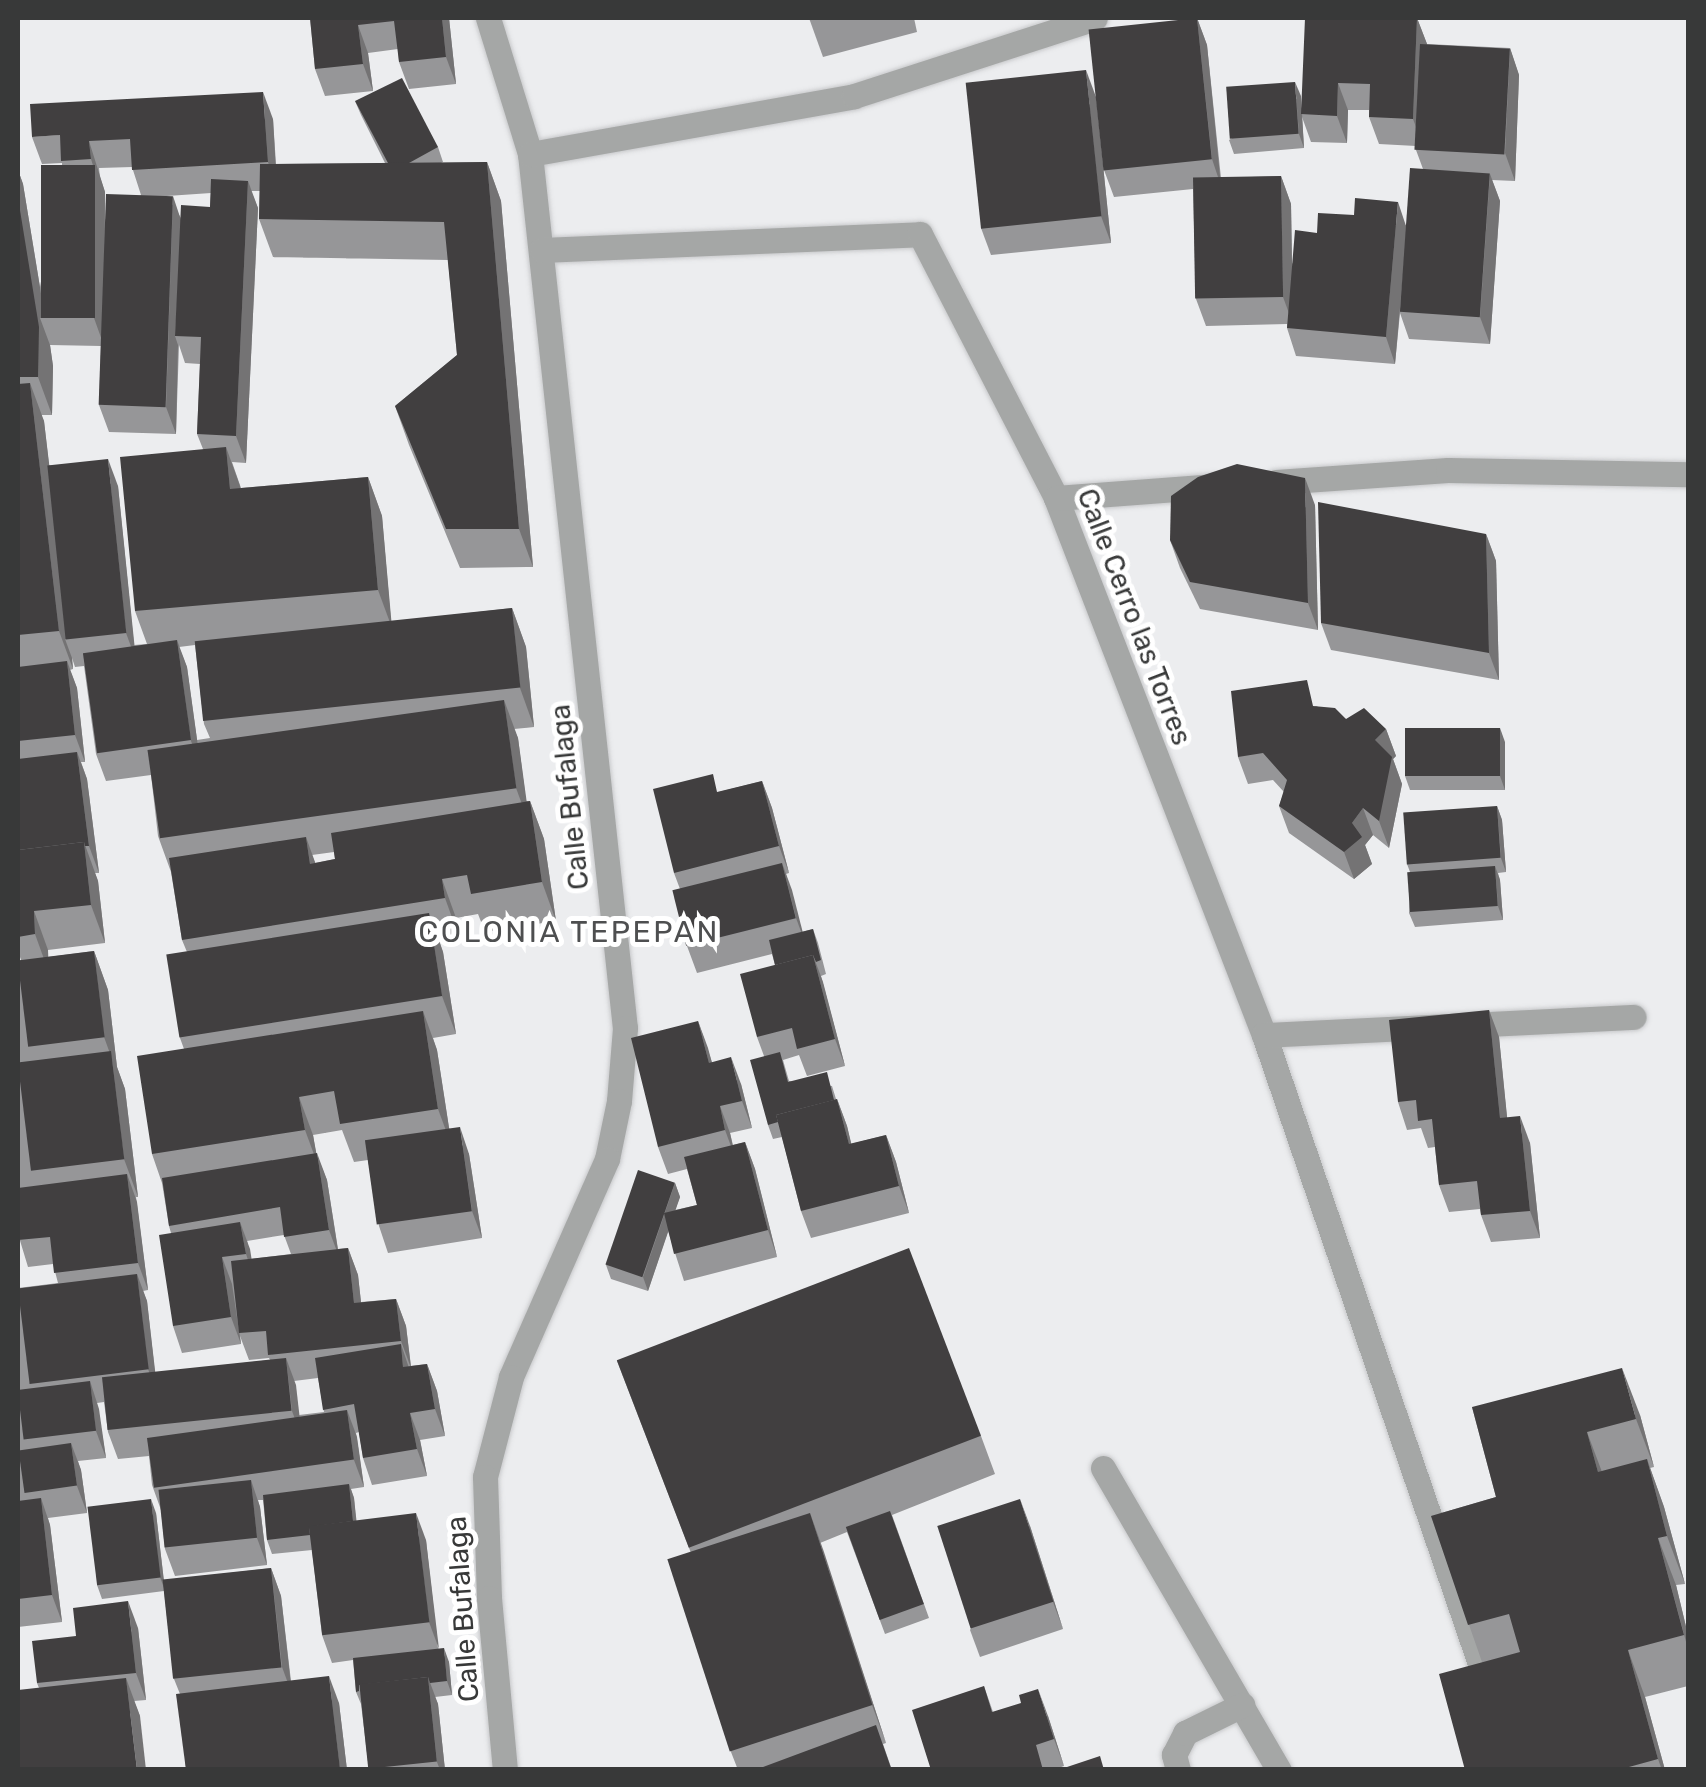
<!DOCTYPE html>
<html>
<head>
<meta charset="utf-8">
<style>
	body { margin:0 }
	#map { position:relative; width:1706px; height:1787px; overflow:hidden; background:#ecedef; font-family:Rubik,sans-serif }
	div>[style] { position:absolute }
	.roads { filter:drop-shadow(0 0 2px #c8c9cb) drop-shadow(0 0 2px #c8c9cb) }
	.minor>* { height:25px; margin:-12.5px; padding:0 12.5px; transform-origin:12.5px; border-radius:12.5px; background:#a5a7a6 }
	.wall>* { inset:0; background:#969698 }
	.shaded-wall>* { inset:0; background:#747374 }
	.building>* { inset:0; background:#413f40; transform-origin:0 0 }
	span { translate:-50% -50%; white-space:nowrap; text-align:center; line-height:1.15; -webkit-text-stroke:10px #fff; paint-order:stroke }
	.street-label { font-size:28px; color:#383939 }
	.neighbourhood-label { font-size:30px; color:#4e4f50; letter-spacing:2.5px }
	.frame { position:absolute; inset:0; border:20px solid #383939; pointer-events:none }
</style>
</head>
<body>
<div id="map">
	<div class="roads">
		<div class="minor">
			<i style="left:488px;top:18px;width:142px;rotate:72.8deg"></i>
			<i style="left:530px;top:154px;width:879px;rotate:83.8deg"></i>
			<i style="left:625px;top:1028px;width:73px;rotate:94.7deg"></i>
			<i style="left:619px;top:1101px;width:59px;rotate:101.7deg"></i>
			<i style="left:607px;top:1159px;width:238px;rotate:113.8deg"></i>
			<i style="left:511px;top:1377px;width:103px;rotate:104.6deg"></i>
			<i style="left:485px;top:1477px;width:121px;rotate:88.1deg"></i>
			<i style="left:489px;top:1598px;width:173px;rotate:84.7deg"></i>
			<i style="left:530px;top:154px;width:329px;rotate:-10.1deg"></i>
			<i style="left:854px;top:96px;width:253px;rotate:-17.9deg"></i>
			<i style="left:542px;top:250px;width:378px;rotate:-2.4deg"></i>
			<i style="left:920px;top:234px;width:297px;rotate:62.7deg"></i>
			<i style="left:1056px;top:498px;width:576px;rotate:68.83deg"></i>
			<i style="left:1264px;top:1035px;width:693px;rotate:71.04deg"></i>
			<i style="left:1276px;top:482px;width:172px;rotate:-4deg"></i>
			<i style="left:1448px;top:470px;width:240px;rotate:1deg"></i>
			<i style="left:1056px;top:498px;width:160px;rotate:-4.3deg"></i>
			<i style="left:1264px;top:1035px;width:370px;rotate:-2.8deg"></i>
			<i style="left:1103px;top:1468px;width:350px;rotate:59.8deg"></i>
			<i style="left:1178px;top:1770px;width:16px;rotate:-105deg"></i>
			<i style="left:1174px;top:1755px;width:25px;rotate:-63deg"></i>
			<i style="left:1185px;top:1733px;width:64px;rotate:-26.2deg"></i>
		</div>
	</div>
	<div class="wall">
		<i style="clip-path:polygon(310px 18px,449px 18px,456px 84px,409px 89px,399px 62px,398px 49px,368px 53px,373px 91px,325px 96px,315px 69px)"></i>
		<i style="clip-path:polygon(809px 18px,914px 18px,917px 32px,823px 57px)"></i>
		<i style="clip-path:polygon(1197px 18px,1207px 45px,1221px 178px,1281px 176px,1291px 204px,1292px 264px,1317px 233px,1406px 225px,1423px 169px,1416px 150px,1416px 146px,1379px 144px,1369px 117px,1369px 110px,1348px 110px,1347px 143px,1311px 142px,1302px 117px,1304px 148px,1234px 154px,1229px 140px,1301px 96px,1301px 108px,1417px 18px,1427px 44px,1510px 48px,1519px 75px,1515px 181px,1492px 180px,1500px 201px,1490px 344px,1409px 339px,1400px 313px,1395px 364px,1296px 356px,1287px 328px,1287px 324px,1206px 326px,1196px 299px,1193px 189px,1114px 197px,1104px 170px)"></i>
		<i style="clip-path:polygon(1096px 97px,1111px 243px,991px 255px,981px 228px)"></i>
		<i style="clip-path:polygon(evenodd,355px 101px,438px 147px,443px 162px,441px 163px,487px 162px,501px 201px,533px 567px,460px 568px,409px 445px,395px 406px,457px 355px,448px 260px,273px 257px,259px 219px,260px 191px,251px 191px,258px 208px,246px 463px,232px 462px,241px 488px,368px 477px,382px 516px,391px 622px,512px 608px,526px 647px,534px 727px,514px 729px,518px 738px,526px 801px,530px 801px,544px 839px,556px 921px,485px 932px,478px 914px,456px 918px,459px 937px,439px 940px,443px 952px,456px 1034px,433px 1038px,437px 1050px,449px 1128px,469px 1154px,482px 1238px,388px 1253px,379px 1226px,368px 1160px,354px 1162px,342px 1130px,313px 1135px,316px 1153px,327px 1180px,338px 1249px,348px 1248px,358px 1275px,361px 1302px,396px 1299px,406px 1326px,411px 1366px,427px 1364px,437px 1391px,445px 1436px,420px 1440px,427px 1476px,372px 1485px,363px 1458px,359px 1432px,356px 1433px,364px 1487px,351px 1489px,354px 1498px,356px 1521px,426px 1540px,438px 1648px,449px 1662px,452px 1695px,435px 1697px,438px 1704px,445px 1770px,369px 1770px,361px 1704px,356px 1692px,353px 1660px,332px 1663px,322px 1635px,312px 1550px,272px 1554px,267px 1540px,263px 1500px,258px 1500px,260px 1507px,267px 1565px,175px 1576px,165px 1549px,161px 1510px,152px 1485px,149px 1456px,118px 1459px,108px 1432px,104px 1402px,97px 1403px,106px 1458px,78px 1461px,81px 1470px,87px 1513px,48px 1518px,50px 1525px,62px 1622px,18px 1627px,18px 1288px,58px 1283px,53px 1264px,28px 1267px,18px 1234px,18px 960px,21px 960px,18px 951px,18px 170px,23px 184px,40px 287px,62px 165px,62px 163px,42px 164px,32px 137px,273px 119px,276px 164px,385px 163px,361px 115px,355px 101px,132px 167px,141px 195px,105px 232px,105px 192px,100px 177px,99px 168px,132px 167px,355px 101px,211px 193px,210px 207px,181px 218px,167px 196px,211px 193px,355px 101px,50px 345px,101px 346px,99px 405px,109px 432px,176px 434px,179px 345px,185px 363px,200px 364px,197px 434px,203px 449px,135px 611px,147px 644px,134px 645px,118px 486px,49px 465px,44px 421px,41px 415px,52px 415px,53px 366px,50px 345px,355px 101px,195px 645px,204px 724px,210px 738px,197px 740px,187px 667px,179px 647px,195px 645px,355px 101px,72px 658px,75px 667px,84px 666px,96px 754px,106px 781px,151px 775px,158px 836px,171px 872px,182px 940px,187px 952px,180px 1038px,184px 1049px,152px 1154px,162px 1183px,169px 1226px,171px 1233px,173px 1326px,182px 1353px,241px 1344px,240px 1336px,249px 1360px,269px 1358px,270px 1360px,155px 1373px,147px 1301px,143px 1291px,148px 1290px,136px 1197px,138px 1197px,125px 1089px,117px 1067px,108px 990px,94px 951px,48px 957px,48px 950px,105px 943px,98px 881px,95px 873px,99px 873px,87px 779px,81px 762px,85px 762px,77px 688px,70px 670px,73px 669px,72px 658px,355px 101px,334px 852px,335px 859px,315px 863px,312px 855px,334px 852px,355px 101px,284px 1235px,291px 1254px,251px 1259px,247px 1241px,284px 1235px,355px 101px,318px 1378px,324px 1412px,299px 1415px,294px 1381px,318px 1378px)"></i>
		<i style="clip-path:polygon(1315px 505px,1318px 630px,1200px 609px,1180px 568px,1170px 540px)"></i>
		<i style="clip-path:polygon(1486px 534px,1496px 561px,1499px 680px,1331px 650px,1321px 623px)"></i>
		<i style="clip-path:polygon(1316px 706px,1346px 719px,1386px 729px,1396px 756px,1393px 759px,1402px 784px,1389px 848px,1373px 835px,1365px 845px,1372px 864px,1354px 879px,1289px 833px,1279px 806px,1284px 792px,1273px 780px,1248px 784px,1238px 757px)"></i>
		<i style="clip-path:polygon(1505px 742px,1505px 790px,1410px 790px,1405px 776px)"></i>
		<i style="clip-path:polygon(762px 781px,772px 808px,789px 873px,786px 874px,802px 932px,813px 929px,818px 943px,826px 974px,821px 976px,845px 1066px,807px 1076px,799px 1055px,783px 1060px,789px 1081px,832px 1086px,836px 1099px,837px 1099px,847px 1126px,851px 1144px,886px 1135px,896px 1162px,909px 1213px,811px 1238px,801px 1211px,782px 1137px,773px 1139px,768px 1125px,764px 1056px,757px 1037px,775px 965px,772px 954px,697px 973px,687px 946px,680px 889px,674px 873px,719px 792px)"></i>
		<i style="clip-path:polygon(1497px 806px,1502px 820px,1506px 872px,1498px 873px,1500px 880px,1503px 920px,1415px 927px,1409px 913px,1410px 872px,1407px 864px)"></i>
		<i style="clip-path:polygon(1489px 1010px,1499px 1037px,1507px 1118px,1530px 1143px,1540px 1238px,1491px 1242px,1481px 1215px,1480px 1209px,1449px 1212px,1439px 1185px,1435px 1147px,1428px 1148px,1421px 1128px,1407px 1130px,1398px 1102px)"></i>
		<i style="clip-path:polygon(698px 1021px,712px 1062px,741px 1084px,752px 1128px,730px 1133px,733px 1145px,745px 1142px,755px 1169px,777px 1257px,684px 1281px,668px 1231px,648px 1291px,611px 1279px,606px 1265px,675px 1183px,680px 1197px,675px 1210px,697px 1205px,687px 1169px,668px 1174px,658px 1147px)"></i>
		<i style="clip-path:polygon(617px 1361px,981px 1436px,995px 1474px,892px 1515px,929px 1618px,885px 1634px,847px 1532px,820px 1543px,886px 1743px,883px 1744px,892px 1770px,738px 1770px,731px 1752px,691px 1553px)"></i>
		<i style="clip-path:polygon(1472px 1407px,1640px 1415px,1654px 1467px,1650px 1468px,1664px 1507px,1685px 1584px,1676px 1585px,1688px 1635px,1688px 1686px,1645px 1697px,1665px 1770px,1465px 1770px,1482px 1662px,1431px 1516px,1496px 1497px)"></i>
		<i style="clip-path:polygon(156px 1513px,164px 1581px,271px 1568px,281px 1596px,291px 1681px,339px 1703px,347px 1770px,186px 1770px,180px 1694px,174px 1679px,164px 1591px,102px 1599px,97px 1585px)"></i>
		<i style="clip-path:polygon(1030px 1526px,1063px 1629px,980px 1657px,970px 1630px)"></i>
		<i style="clip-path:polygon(138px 1628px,146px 1700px,134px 1701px,140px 1716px,39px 1688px,37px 1683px)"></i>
		<i style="clip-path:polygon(984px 1686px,993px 1712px,1048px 1716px,1064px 1766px,1053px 1770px,931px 1770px)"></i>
	</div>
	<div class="shaded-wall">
		<i style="clip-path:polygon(442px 18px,449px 18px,456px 84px,446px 57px)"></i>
		<i style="clip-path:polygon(1197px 18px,1207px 45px,1221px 186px,1212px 159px)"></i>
		<i style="clip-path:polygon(1417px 18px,1427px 44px,1423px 146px,1413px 119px)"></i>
		<i style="clip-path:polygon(358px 25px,368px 53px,373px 91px,363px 64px)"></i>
		<i style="clip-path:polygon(1510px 48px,1519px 75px,1515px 181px,1505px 153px)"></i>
		<i style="clip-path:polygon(1086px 70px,1096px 97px,1111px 243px,1101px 216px)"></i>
		<i style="clip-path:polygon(1295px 82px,1301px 96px,1304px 148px,1299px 134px)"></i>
		<i style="clip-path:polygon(1338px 83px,1348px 110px,1347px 143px,1337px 116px)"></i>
		<i style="clip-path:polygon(263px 92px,273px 119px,277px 190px,268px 162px)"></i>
		<i style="clip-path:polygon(89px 141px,105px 192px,104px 346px,94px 318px,95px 172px,91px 159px)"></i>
		<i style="clip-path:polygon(487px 162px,501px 201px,533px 567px,519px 529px)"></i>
		<i style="clip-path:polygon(18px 170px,23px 184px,45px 318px,40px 318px,50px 345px,53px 366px,52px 415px,38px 377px,18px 198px)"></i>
		<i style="clip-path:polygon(1490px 174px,1500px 201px,1490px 344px,1480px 317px)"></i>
		<i style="clip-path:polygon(1281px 176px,1291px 204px,1293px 324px,1283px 297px)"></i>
		<i style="clip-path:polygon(248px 181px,258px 208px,246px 463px,236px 436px)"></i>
		<i style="clip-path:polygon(173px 196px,182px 223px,175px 336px,178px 345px,176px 434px,166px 407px)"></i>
		<i style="clip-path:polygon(1398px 202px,1407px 229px,1395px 364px,1386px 337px)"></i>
		<i style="clip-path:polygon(30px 383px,44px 421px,70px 639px,65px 639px,72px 658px,73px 669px,59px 631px)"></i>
		<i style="clip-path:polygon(226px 447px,240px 486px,244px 528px,230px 489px)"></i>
		<i style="clip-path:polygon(108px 459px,118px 486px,136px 660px,126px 633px)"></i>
		<i style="clip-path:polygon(368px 477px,382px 516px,392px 628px,378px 590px)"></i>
		<i style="clip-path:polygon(1305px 478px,1315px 505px,1318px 630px,1308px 603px)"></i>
		<i style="clip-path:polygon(1486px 534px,1496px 561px,1499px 680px,1489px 653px)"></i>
		<i style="clip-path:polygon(512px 608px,526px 647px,534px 727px,520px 688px)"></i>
		<i style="clip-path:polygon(177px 640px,187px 667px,201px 768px,191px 741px)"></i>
		<i style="clip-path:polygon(67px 661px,77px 688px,85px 762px,75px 735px)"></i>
		<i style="clip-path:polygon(504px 700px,518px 738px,530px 826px,516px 788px)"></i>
		<i style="clip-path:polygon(1500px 728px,1505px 742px,1505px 790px,1500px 776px)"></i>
		<i style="clip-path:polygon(1386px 729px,1396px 756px,1393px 759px,1402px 784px,1389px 848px,1379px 821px,1375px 740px)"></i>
		<i style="clip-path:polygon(77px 752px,87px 779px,99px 873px,89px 846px)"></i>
		<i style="clip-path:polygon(762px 781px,772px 808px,789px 873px,779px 846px)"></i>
		<i style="clip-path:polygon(530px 801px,544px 839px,556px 921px,542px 882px)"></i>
		<i style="clip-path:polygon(1497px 806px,1502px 820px,1506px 872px,1501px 858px)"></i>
		<i style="clip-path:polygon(1363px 808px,1373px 835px,1365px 845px,1372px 864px,1354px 879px,1344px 852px,1352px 823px)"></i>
		<i style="clip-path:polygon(306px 837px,320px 876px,310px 864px)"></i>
		<i style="clip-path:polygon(84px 842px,98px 881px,105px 943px,91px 905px)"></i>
		<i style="clip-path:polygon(782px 863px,792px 890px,806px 945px,796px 918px)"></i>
		<i style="clip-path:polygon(1495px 866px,1500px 880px,1503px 920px,1498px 906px)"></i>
		<i style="clip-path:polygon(442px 879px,456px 918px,459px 937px,445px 898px)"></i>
		<i style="clip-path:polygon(34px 911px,48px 950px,49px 973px,35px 934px)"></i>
		<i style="clip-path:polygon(429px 913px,443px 952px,456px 1034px,442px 996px)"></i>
		<i style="clip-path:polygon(94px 951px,108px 990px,117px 1067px,125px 1089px,138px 1197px,124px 1159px,112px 1059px,104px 1037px)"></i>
		<i style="clip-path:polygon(813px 955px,823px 982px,845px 1066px,835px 1039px)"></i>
		<i style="clip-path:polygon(1489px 1010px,1499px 1037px,1510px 1146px,1500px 1118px)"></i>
		<i style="clip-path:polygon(423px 1011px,437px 1050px,452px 1147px,438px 1109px)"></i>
		<i style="clip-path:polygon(698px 1021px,708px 1048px,719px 1090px,709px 1063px)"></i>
		<i style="clip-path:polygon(731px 1057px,741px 1084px,752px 1128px,742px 1101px)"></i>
		<i style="clip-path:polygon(299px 1097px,313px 1135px,319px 1168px,305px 1130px)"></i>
		<i style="clip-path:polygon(837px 1099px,847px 1126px,858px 1171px,849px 1144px)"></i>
		<i style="clip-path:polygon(720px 1106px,730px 1133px,735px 1157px,725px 1130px)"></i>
		<i style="clip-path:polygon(1520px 1116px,1530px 1143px,1540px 1238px,1530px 1211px)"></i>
		<i style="clip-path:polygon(460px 1127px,469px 1154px,482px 1238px,472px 1211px)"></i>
		<i style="clip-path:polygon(886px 1135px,896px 1162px,909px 1213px,899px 1186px)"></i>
		<i style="clip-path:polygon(745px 1142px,755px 1169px,777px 1257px,768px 1230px)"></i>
		<i style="clip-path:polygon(317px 1153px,327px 1180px,339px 1257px,329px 1230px)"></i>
		<i style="clip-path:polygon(127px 1174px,137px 1202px,148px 1290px,138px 1263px)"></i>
		<i style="clip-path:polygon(675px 1183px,680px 1197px,648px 1291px,643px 1277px)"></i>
		<i style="clip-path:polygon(240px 1222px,250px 1249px,255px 1281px,246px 1254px)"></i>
		<i style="clip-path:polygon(348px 1248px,358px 1275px,364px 1330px,354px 1303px)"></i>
		<i style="clip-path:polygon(222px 1257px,232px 1284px,241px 1344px,231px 1317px)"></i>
		<i style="clip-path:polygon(137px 1274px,147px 1301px,158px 1396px,148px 1369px)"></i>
		<i style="clip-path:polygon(396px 1299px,406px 1326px,411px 1368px,401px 1341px)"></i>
		<i style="clip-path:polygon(401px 1344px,410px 1371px,403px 1367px)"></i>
		<i style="clip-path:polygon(286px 1358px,296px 1385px,302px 1438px,292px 1411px)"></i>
		<i style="clip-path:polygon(427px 1364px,437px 1391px,445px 1436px,435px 1409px)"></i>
		<i style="clip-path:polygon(1622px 1368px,1640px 1415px,1654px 1467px,1636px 1419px)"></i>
		<i style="clip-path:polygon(90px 1381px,99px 1409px,106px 1458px,96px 1431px)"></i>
		<i style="clip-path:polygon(347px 1410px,357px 1437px,364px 1487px,354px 1460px)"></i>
		<i style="clip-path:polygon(410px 1413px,420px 1440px,427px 1476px,417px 1449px)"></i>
		<i style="clip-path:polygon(1587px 1432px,1605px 1480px,1598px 1472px)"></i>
		<i style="clip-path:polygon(71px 1443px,81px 1470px,87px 1513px,77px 1486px)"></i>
		<i style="clip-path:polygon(1647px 1459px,1664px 1507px,1685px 1584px,1667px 1536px)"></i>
		<i style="clip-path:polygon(251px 1480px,260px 1507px,267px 1565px,257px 1538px)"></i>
		<i style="clip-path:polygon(349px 1484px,354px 1498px,359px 1544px,354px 1530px)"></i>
		<i style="clip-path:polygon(41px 1498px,50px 1525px,62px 1622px,52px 1595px)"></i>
		<i style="clip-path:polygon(151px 1499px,156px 1513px,165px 1591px,160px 1577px)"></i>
		<i style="clip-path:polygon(1020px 1499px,1030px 1526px,1063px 1629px,1053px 1602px)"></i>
		<i style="clip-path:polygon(416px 1513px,426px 1540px,439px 1649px,429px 1622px)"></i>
		<i style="clip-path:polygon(810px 1513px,824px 1552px,886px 1743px,872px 1705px)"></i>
		<i style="clip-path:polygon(1658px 1538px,1676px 1585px,1688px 1635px,1688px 1649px)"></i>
		<i style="clip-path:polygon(271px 1568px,281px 1596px,292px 1694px,282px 1667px)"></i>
		<i style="clip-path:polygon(128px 1601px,138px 1628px,146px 1700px,136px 1673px)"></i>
		<i style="clip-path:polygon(444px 1648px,449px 1662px,452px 1695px,447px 1681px)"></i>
		<i style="clip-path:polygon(1628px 1650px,1645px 1697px,1665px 1770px,1662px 1770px,1658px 1759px)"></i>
		<i style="clip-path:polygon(329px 1676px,339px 1703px,347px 1770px,340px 1770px)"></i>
		<i style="clip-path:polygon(428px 1677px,438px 1704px,445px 1770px,440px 1770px,437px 1762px)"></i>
		<i style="clip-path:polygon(126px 1678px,140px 1716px,146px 1770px,137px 1770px)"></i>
		<i style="clip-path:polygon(1038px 1689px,1048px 1716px,1064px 1766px,1054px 1739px)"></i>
	</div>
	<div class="building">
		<i style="clip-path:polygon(310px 18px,442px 18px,446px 57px,399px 62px,394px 21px,358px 25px,363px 64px,315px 69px)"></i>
		<i style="left:1197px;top:18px;width:142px;height:109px;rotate:84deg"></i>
		<i style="clip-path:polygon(1305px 18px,1417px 18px,1413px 119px,1369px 117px,1370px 84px,1338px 83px,1337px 116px,1301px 114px)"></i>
		<i style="left:1420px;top:44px;width:90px;height:106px;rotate:3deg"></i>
		<i style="left:1086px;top:70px;width:147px;height:121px;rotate:84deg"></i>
		<i style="clip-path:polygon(402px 78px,438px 147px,409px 163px,388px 163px,355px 101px)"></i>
		<i style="left:1295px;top:82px;width:52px;height:69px;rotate:86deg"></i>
		<i style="clip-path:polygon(263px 92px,268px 162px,132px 170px,130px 139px,89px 141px,91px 159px,61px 161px,60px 135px,32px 137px,30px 104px)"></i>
		<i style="clip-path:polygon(487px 162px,519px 529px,446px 529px,395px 406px,457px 355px,444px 222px,259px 219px,260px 164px)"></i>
		<i style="left:41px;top:165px;width:54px;height:153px"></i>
		<i style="left:1410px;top:168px;width:80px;height:144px;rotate:4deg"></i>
		<i style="left:1281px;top:176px;width:121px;height:88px;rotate:89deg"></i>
		<i style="clip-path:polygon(211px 179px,248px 181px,236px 436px,197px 434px,201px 337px,175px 336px,181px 205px,210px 207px)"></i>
		<i style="left:106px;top:194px;width:67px;height:211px;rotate:2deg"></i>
		<i style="clip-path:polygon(18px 198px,39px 327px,38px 377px,18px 377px)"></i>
		<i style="clip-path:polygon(1355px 198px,1398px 202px,1386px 337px,1287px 328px,1295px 230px,1317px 233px,1318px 213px,1354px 215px)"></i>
		<i style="clip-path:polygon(30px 383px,59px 631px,18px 635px,18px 384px)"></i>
		<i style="clip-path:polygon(226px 447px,230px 489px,368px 477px,378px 590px,135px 611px,120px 457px)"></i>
		<i style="left:108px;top:459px;width:175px;height:61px;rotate:84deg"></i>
		<i style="clip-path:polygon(1237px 464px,1305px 478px,1308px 603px,1190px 582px,1170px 540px,1171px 496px,1198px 477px)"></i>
		<i style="clip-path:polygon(1318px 502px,1486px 534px,1489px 653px,1321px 623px)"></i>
		<i style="left:512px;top:608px;width:80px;height:319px;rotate:84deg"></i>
		<i style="left:177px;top:640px;width:101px;height:95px;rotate:82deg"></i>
		<i style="clip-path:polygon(67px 661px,75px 735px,18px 741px,18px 667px)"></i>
		<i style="clip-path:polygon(1307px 680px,1313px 706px,1335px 708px,1346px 719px,1364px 708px,1386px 729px,1375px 740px,1392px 757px,1379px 821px,1363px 808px,1352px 823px,1362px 837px,1344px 852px,1279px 806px,1287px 780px,1263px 753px,1238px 757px,1231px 691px)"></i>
		<i style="left:504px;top:700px;width:89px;height:360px;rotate:82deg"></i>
		<i style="left:1500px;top:728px;width:48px;height:95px;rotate:90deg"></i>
		<i style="clip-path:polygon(77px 752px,89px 846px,85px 846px,84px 842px,18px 850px,18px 759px)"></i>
		<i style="clip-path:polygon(713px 774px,717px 792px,762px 781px,779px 846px,674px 873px,653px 789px)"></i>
		<i style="clip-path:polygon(530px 801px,542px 882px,471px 894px,467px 875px,442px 879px,445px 898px,182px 940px,169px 858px,306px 837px,310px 864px,335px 859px,331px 833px)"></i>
		<i style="left:1497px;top:806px;width:52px;height:94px;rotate:86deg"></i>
		<i style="clip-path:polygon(84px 842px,91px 905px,34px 911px,35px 934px,18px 937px,18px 850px)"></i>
		<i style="left:782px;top:863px;width:57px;height:113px;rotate:76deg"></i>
		<i style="left:1495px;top:866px;width:40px;height:88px;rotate:86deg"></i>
		<i style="left:429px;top:913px;width:84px;height:266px;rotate:81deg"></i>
		<i style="clip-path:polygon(813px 929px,821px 960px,816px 962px,813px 955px,775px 965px,769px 940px)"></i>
		<i style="left:94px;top:951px;width:87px;height:77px;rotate:83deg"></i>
		<i style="clip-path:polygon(813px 955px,835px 1039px,797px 1049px,792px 1028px,757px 1037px,740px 974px)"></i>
		<i style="clip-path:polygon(1489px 1010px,1500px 1118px,1520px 1116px,1530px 1211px,1481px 1215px,1477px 1181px,1439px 1185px,1432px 1119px,1418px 1121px,1416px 1100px,1398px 1102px,1389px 1020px)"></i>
		<i style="clip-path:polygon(423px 1011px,438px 1109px,340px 1124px,334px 1091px,299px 1097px,305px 1130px,152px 1154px,137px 1056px)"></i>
		<i style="clip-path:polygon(698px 1021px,709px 1063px,731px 1057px,742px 1101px,720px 1106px,725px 1130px,658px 1147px,631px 1038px)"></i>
		<i style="left:111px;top:1051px;width:109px;height:94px;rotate:83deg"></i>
		<i style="clip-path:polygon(780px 1052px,788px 1082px,827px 1072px,834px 1100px,776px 1115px,778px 1122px,768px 1125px,750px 1060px)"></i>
		<i style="clip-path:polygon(837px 1099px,849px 1144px,886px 1135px,899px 1186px,801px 1211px,776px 1115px)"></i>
		<i style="left:460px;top:1127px;width:85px;height:96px;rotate:82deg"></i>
		<i style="clip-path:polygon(745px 1142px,768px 1230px,674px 1254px,664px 1213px,697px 1205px,684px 1157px)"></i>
		<i style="clip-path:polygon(317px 1153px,329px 1230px,284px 1237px,280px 1207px,169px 1226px,162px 1178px)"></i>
		<i style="left:638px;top:1170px;width:39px;height:100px;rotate:19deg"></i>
		<i style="clip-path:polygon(127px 1174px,138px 1263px,54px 1273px,50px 1237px,18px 1240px,18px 1188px)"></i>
		<i style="clip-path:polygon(240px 1222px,246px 1254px,222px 1257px,231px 1317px,173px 1326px,159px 1235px)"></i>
		<i style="clip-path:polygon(348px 1248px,354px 1303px,396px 1299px,401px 1341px,268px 1355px,266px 1331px,239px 1333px,231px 1261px)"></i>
		<i style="left:909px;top:1248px;width:201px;height:313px;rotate:69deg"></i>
		<i style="left:137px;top:1274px;width:96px;height:120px;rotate:83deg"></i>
		<i style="clip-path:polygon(401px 1344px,403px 1367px,427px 1364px,435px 1409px,410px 1413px,417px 1449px,363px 1458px,354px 1404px,323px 1410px,315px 1358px)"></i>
		<i style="left:286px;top:1358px;width:53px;height:185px;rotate:84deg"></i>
		<i style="clip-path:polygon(1622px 1368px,1636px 1419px,1587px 1432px,1598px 1472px,1647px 1459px,1667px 1536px,1658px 1538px,1684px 1635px,1628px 1650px,1658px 1759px,1618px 1770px,1465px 1770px,1439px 1674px,1520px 1652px,1509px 1614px,1468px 1625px,1431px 1516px,1496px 1497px,1472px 1407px)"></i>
		<i style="left:90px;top:1381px;width:50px;height:73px;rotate:83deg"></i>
		<i style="left:347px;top:1410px;width:50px;height:202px;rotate:82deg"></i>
		<i style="left:71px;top:1443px;width:43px;height:53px;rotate:82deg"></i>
		<i style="left:251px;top:1480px;width:58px;height:93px;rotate:84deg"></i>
		<i style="clip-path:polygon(349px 1484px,353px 1521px,309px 1527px,310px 1535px,267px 1540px,263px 1495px)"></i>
		<i style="clip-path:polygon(41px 1498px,52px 1595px,18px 1599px,18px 1501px)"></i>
		<i style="left:151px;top:1499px;width:79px;height:64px;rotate:83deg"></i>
		<i style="left:1020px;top:1499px;width:108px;height:87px;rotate:72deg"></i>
		<i style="left:890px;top:1511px;width:99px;height:47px;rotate:70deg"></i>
		<i style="left:416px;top:1513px;width:110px;height:108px;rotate:83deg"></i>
		<i style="left:810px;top:1513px;width:202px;height:150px;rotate:72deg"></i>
		<i style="left:271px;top:1568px;width:100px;height:109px;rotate:84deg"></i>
		<i style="clip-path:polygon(128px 1601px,136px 1673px,37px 1683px,32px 1641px,76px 1636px,73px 1608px)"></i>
		<i style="clip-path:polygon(444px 1648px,447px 1681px,430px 1683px,428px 1677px,359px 1685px,359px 1691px,356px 1692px,353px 1658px)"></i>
		<i style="clip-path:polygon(329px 1676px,340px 1769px,186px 1770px,176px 1694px)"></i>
		<i style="left:428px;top:1677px;width:85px;height:69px;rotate:84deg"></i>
		<i style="clip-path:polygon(126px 1678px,137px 1770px,18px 1770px,18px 1690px)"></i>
		<i style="clip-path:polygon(984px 1686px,992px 1712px,1021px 1703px,1019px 1695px,1038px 1689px,1054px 1739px,1036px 1745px,1043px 1770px,931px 1770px,912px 1710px)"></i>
		<i style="clip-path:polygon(876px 1725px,891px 1768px,888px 1770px,755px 1770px)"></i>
		<i style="clip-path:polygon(1100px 1756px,1104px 1770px,1058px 1770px)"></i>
	</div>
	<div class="street-label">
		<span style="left:1134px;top:617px;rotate:69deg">Calle Cerro las Torres</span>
		<span style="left:570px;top:797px;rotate:-96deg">Calle Bufalaga</span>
		<span style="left:463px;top:1609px;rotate:-94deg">Calle Bufalaga</span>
	</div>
	<div class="neighbourhood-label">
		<span style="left:569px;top:932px">COLONIA TEPEPAN</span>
	</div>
	<div class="frame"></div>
</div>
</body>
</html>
